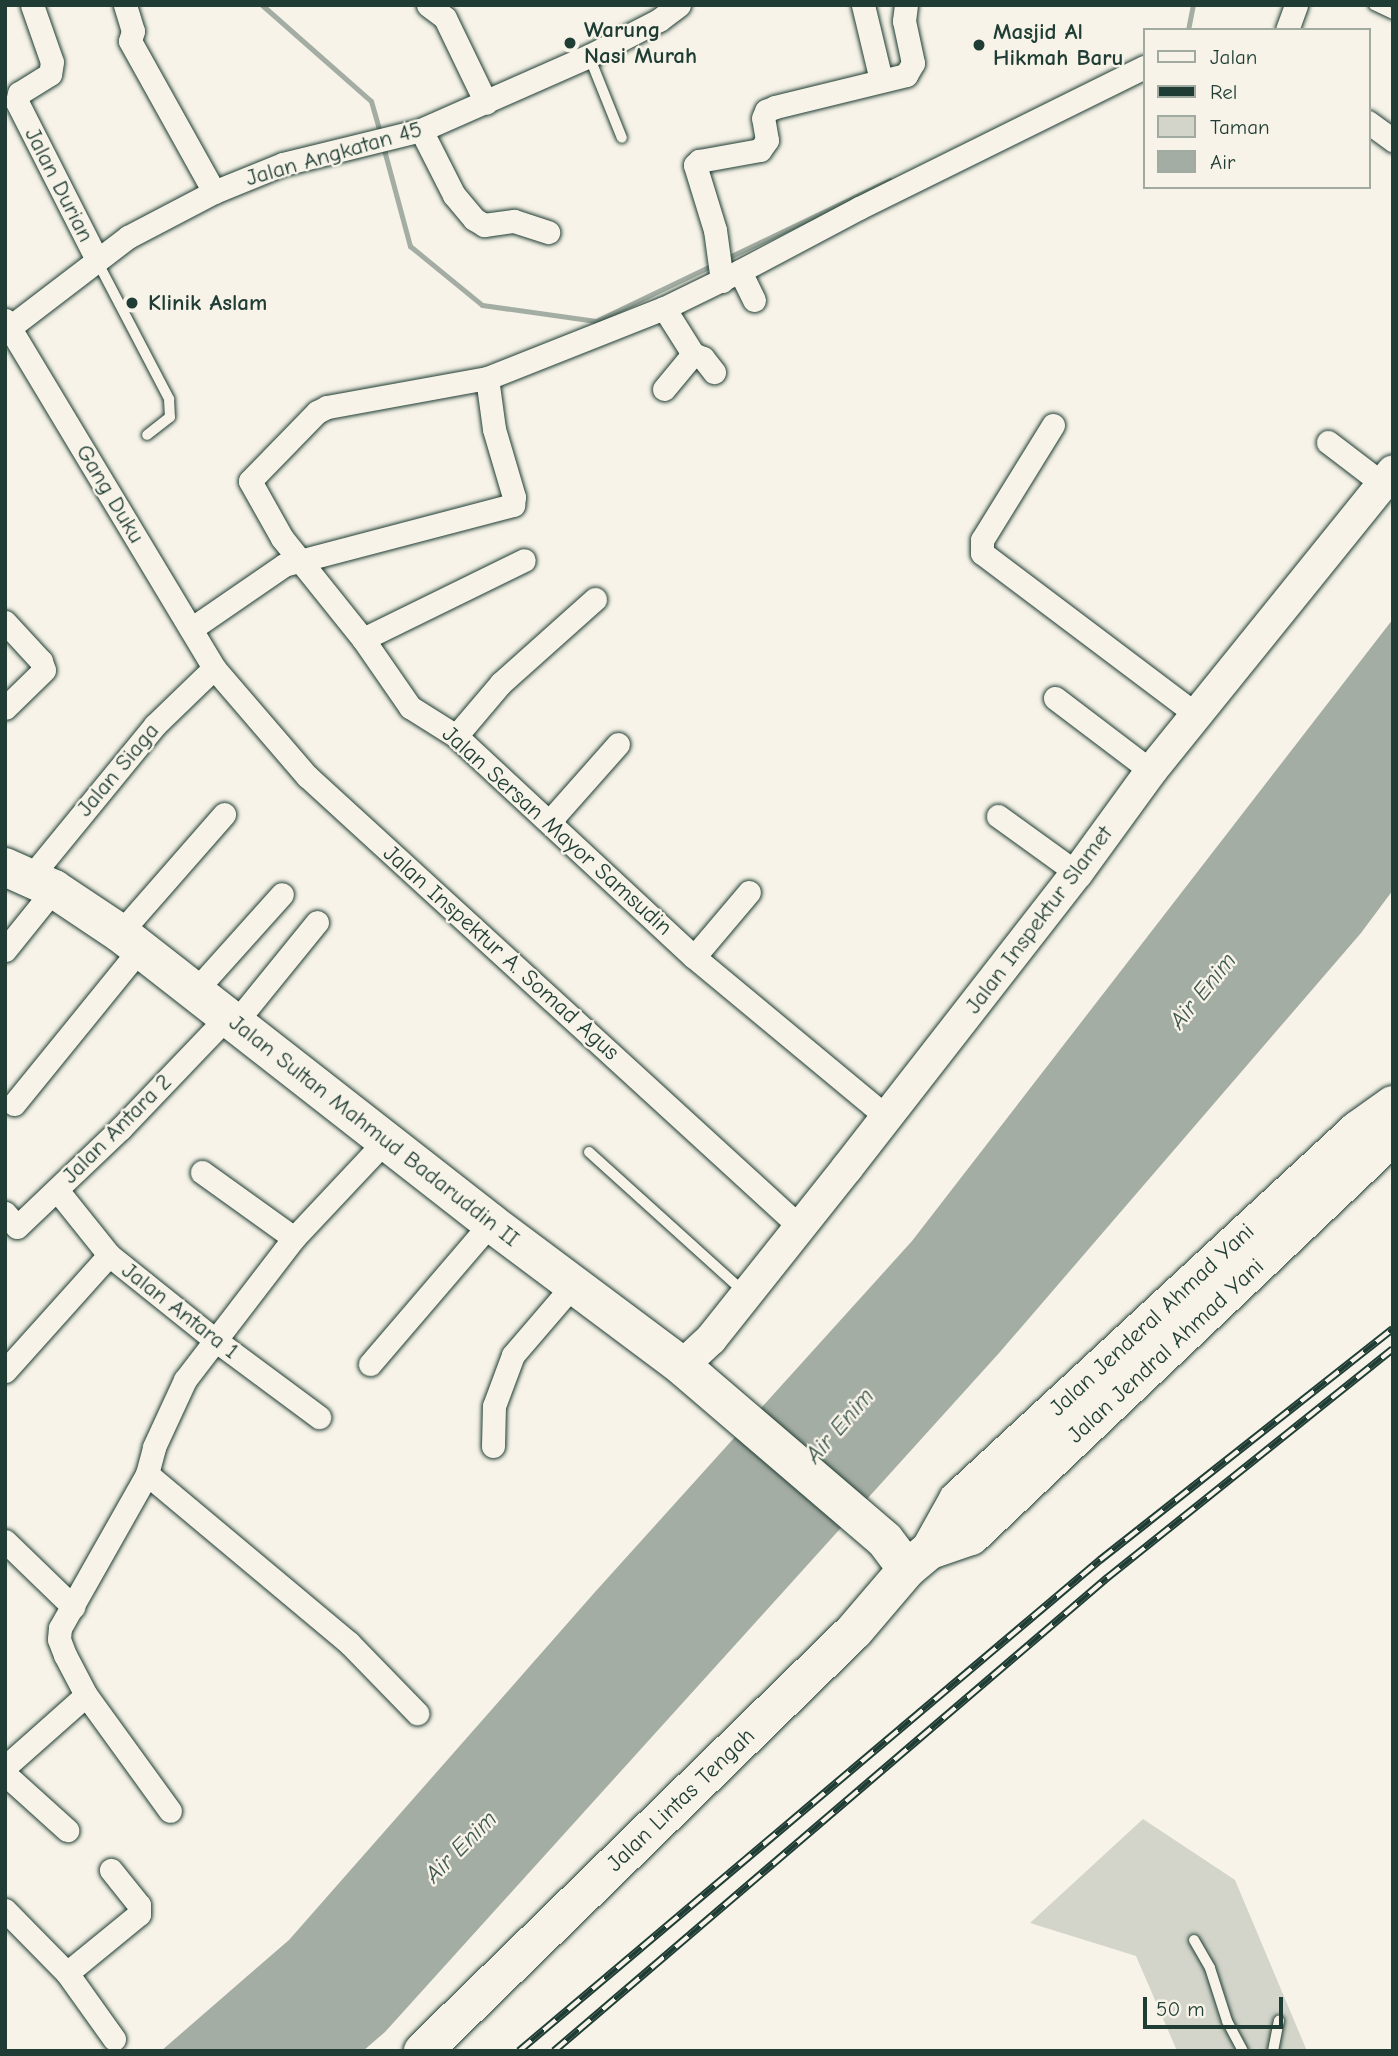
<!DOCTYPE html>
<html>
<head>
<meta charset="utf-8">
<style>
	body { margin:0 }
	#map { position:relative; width:1398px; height:2056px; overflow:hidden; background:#f7f3e8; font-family:"Comic Neue",sans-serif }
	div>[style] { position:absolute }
	.green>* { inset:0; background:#d3d5ca }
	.water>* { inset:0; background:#a4ada3 }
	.stream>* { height:5px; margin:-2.5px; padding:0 2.5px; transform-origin:2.5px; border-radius:2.5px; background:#a4ada3 }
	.roads { filter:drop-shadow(0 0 2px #1f3d34) drop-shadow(0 0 2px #1f3d34) }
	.lane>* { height:10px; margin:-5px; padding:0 5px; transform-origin:5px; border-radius:5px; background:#f7f3e8 }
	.street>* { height:23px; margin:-11.5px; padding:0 11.5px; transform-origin:11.5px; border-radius:11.5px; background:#f7f3e8 }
	.secondary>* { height:32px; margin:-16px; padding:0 16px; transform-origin:16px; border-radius:16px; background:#f7f3e8 }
	.highway>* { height:38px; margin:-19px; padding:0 19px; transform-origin:19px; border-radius:19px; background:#f7f3e8 }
	.rail>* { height:8px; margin-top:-4px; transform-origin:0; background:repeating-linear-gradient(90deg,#f7f3e8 0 16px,#1f3d34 0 32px); box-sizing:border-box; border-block:2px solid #1f3d34 }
	.dots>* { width:19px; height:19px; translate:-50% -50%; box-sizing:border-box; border:4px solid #f7f3e8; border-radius:50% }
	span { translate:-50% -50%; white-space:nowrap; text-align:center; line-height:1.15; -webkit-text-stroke:5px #f7f3e8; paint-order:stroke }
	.poi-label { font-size:23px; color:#1f3d34; font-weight:700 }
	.left { translate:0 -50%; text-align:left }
	.street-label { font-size:23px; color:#1f3d34 }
	.water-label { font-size:24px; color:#405950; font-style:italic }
	.frame { position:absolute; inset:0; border:7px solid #1f3d34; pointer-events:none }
	.legend { position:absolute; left:1143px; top:28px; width:228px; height:161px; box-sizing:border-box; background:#f7f3e8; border:2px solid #a1aaa0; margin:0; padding:9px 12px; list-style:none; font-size:21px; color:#1f3d34 }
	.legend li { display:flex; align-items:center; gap:14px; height:35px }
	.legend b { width:35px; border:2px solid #a1aaa0 }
	.scale { position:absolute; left:1143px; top:1997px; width:140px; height:32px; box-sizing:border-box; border:4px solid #1f3d34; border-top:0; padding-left:9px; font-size:21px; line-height:24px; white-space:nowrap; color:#1f3d34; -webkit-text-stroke:5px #f7f3e8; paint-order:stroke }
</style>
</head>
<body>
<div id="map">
	<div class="green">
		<i style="clip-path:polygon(1143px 1819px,1235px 1880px,1307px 2051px,1177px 2051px,1136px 1956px,1030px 1923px)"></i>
	</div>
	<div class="water">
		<i style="clip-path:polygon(1393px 619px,1393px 890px,1361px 933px,1000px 1352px,385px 2032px,363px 2051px,161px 2051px,289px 1940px,595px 1592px,912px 1241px)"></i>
	</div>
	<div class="stream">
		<i style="left:262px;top:5px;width:145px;rotate:41.4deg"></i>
		<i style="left:371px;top:101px;width:33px;rotate:74deg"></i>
		<i style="left:1188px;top:30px;width:25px;rotate:-79deg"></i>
		<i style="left:383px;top:146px;width:104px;rotate:74.9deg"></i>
		<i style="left:410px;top:246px;width:93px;rotate:39.3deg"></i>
		<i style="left:482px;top:305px;width:115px;rotate:8deg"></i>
		<i style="left:596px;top:321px;width:130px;rotate:-25.6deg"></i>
		<i style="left:725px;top:259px;width:183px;rotate:-25.6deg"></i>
	</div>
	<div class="roads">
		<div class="lane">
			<i style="left:1374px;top:5px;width:21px;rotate:25deg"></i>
			<i style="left:589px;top:56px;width:88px;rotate:68.1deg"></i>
			<i style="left:97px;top:261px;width:156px;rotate:62.4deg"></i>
			<i style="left:169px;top:399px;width:18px;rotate:87deg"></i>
			<i style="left:170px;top:417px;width:29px;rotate:142deg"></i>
			<i style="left:589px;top:1152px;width:210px;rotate:42.1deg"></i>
			<i style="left:1194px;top:1940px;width:32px;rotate:60deg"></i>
			<i style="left:1210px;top:1968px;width:56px;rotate:72.2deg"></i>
			<i style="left:1227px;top:2021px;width:34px;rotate:62deg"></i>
			<i style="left:1273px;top:2051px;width:31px;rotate:-79deg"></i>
		</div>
		<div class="street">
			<i style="left:32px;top:5px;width:60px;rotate:70.7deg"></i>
			<i style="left:52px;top:62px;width:12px;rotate:99deg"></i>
			<i style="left:50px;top:74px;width:36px;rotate:148deg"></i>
			<i style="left:19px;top:93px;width:9px;rotate:103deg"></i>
			<i style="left:17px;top:102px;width:177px;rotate:63.1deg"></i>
			<i style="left:125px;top:5px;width:27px;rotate:73deg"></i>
			<i style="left:133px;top:31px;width:10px;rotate:107deg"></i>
			<i style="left:130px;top:41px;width:173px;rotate:60.9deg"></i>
			<i style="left:428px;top:5px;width:21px;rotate:37deg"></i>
			<i style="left:445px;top:18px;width:94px;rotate:64.2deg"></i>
			<i style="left:863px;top:5px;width:77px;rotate:76.5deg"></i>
			<i style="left:1287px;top:30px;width:27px;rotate:-70deg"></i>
			<i style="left:1368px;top:122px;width:31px;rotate:36deg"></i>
			<i style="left:421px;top:130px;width:73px;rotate:63.1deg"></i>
			<i style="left:454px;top:195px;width:31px;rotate:50deg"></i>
			<i style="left:474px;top:219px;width:12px;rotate:31deg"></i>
			<i style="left:484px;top:225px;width:30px;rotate:-8deg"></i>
			<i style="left:514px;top:221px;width:36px;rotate:18deg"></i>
			<i style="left:740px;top:271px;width:135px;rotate:-27.9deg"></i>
			<i style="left:859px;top:208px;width:318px;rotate:-26.3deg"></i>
			<i style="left:722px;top:281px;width:51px;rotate:-97.8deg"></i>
			<i style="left:715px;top:230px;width:68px;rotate:-107.1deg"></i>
			<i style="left:695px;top:165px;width:6px;rotate:-45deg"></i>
			<i style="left:699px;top:161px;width:62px;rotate:-10.2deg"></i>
			<i style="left:760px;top:150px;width:12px;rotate:-55deg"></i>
			<i style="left:767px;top:140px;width:22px;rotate:-100deg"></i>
			<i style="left:763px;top:118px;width:8px;rotate:-67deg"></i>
			<i style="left:766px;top:111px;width:10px;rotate:-24deg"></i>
			<i style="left:775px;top:107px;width:135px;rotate:-13.7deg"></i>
			<i style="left:906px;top:75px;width:14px;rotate:-60deg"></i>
			<i style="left:913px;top:63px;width:43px;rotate:-102.1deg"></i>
			<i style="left:904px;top:21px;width:16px;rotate:-83deg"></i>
			<i style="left:754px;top:300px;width:32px;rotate:-116deg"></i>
			<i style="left:740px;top:271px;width:85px;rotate:154deg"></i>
			<i style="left:664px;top:308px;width:190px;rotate:158.4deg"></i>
			<i style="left:487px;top:378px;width:163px;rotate:169.7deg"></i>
			<i style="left:327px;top:407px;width:11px;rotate:153deg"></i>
			<i style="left:317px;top:412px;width:96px;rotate:134.2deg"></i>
			<i style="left:250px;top:481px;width:65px;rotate:60.7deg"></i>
			<i style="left:282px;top:538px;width:129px;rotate:51.3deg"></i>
			<i style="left:363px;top:639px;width:83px;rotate:55.3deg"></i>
			<i style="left:410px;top:707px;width:54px;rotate:32.2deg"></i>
			<i style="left:456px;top:736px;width:325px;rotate:42.9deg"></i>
			<i style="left:694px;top:957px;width:251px;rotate:39.7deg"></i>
			<i style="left:664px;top:308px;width:54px;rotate:57.8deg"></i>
			<i style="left:693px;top:354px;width:11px;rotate:22deg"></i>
			<i style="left:703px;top:358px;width:18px;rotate:52deg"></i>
			<i style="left:5px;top:320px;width:406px;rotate:59deg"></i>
			<i style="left:214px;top:668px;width:143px;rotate:49.3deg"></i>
			<i style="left:307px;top:776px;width:667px;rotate:42.45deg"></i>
			<i style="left:5px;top:331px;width:155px;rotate:-37.4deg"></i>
			<i style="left:128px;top:237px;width:97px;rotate:-27.6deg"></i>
			<i style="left:214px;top:192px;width:74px;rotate:-22.1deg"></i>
			<i style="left:283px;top:164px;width:142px;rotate:-13.8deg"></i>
			<i style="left:421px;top:130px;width:184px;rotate:-23.8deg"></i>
			<i style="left:589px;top:56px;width:79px;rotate:-27.2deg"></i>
			<i style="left:659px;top:20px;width:25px;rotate:-37deg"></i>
			<i style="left:664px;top:389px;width:45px;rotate:-50.4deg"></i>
			<i style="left:1053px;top:425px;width:135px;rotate:121.7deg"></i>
			<i style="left:982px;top:540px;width:13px;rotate:90deg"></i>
			<i style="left:982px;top:553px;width:271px;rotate:37deg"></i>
			<i style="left:1328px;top:442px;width:69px;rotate:37.4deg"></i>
			<i style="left:5px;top:622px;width:53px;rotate:47.3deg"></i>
			<i style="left:41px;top:661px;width:9px;rotate:72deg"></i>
			<i style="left:44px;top:670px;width:54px;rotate:135.7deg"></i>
			<i style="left:191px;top:629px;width:113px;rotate:-34.5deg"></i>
			<i style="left:284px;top:565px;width:237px;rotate:-14.7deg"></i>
			<i style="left:513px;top:505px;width:8px;rotate:-83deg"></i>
			<i style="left:514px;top:497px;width:71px;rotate:-106.4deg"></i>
			<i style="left:494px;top:429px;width:51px;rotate:-97.8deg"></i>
			<i style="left:363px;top:639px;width:179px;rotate:-26.1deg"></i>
			<i style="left:1055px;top:698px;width:121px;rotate:37.2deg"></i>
			<i style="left:456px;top:736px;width:70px;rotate:-49.7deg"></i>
			<i style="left:501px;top:683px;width:126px;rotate:-41.8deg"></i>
			<i style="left:998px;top:816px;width:97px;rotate:35.8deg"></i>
			<i style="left:549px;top:822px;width:104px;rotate:-48.5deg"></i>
			<i style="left:29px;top:879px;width:199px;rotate:-50.7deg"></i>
			<i style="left:155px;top:725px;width:82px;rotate:-44deg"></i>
			<i style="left:120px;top:933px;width:158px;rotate:-48.8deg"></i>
			<i style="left:5px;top:950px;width:78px;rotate:-51.2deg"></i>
			<i style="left:694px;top:957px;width:85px;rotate:-49.8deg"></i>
			<i style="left:195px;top:991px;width:130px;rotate:-48.1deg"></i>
			<i style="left:235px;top:1023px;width:130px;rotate:-50.9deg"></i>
			<i style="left:14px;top:1104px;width:198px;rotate:-50.9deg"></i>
			<i style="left:202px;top:1172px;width:113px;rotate:35.7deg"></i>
			<i style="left:57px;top:1190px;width:83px;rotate:51.3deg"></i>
			<i style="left:109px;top:1255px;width:134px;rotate:38.7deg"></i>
			<i style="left:214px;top:1339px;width:131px;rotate:36.6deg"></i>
			<i style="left:5px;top:1213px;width:18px;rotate:49deg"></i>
			<i style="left:17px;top:1227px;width:144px;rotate:-43.6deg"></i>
			<i style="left:121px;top:1128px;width:153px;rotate:-46.3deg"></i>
			<i style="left:370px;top:1364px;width:186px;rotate:-49.4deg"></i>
			<i style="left:5px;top:1371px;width:156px;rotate:-48.1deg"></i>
			<i style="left:493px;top:1446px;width:40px;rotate:-88.6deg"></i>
			<i style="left:494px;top:1406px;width:54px;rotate:-69.6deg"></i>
			<i style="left:513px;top:1355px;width:92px;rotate:-49.4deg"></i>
			<i style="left:147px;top:1474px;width:263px;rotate:39.9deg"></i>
			<i style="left:349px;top:1643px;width:98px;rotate:45.8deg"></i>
			<i style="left:5px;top:1541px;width:95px;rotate:44.1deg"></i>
			<i style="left:86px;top:1695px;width:143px;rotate:54.1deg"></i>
			<i style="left:5px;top:1767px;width:108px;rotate:-41.6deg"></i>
			<i style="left:86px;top:1695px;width:45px;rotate:-117.7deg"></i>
			<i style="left:65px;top:1655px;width:17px;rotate:-111deg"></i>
			<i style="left:59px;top:1639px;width:11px;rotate:-85deg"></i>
			<i style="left:60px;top:1628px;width:177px;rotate:-60.5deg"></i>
			<i style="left:147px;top:1474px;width:28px;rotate:-75deg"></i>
			<i style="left:154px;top:1447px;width:74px;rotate:-65.2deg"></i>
			<i style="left:185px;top:1380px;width:179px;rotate:-52.5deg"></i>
			<i style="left:294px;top:1238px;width:134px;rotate:-46.8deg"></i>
			<i style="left:5px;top:1774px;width:84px;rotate:42.1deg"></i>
			<i style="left:5px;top:1910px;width:88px;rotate:45.5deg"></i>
			<i style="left:67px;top:1973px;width:81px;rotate:54.5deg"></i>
			<i style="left:67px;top:1973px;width:93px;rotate:-39.3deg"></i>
			<i style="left:139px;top:1914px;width:9px;rotate:-90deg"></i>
			<i style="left:139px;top:1905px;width:45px;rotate:-128.7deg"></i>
		</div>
		<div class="secondary">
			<i style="left:682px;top:1366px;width:40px;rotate:-43deg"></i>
			<i style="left:711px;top:1339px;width:218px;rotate:-51.5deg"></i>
			<i style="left:847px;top:1168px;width:374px;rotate:-52.1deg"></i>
			<i style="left:1077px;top:873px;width:126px;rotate:-54deg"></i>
			<i style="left:1151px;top:771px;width:385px;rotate:-51.1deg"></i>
		</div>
		<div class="highway">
			<i style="left:5px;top:867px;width:54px;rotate:24.2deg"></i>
			<i style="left:54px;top:889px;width:79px;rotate:33.7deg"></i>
			<i style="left:120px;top:933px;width:471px;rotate:38deg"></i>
			<i style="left:491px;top:1223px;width:239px;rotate:36.8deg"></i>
			<i style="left:682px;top:1366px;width:267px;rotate:40.6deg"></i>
			<i style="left:885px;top:1540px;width:36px;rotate:53deg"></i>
			<i style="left:907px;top:1569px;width:82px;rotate:130.5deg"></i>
			<i style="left:854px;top:1631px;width:602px;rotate:135.74deg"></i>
			<i style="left:930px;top:1550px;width:57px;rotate:-60.8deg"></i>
			<i style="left:958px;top:1500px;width:545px;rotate:-42.77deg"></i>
			<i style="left:1358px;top:1130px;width:43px;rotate:-35.5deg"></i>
			<i style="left:907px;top:1569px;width:30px;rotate:-40deg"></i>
			<i style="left:930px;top:1550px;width:43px;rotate:-18.9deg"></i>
			<i style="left:971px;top:1536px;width:581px;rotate:-43.47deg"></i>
		</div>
	</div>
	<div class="rail">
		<i style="left:519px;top:2051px;width:761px;rotate:-40.2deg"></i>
		<i style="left:1100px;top:1560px;width:373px;rotate:-38.3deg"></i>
		<i style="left:554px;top:2051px;width:728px;rotate:-40.54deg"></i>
		<i style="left:1107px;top:1578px;width:366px;rotate:-38.7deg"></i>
	</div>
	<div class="dots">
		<i style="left:570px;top:43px;background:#1f3d34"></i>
		<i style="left:979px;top:45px;background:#1f3d34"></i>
		<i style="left:132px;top:303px;background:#1f3d34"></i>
	</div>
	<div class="poi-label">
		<span class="left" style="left:584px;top:43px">Warung<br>Nasi Murah</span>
		<span class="left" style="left:993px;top:45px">Masjid Al<br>Hikmah Baru</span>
		<span class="left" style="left:148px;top:303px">Klinik Aslam</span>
	</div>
	<div class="street-label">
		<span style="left:334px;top:154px;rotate:-16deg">Jalan Angkatan 45</span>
		<span style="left:59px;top:185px;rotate:63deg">Jalan Durian</span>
		<span style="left:110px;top:494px;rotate:59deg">Gang Duku</span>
		<span style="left:118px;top:770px;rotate:-50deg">Jalan Siaga</span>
		<span style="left:557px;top:831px;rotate:42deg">Jalan Sersan Mayor Samsudin</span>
		<span style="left:1039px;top:920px;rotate:-53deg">Jalan Inspektur Slamet</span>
		<span style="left:501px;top:953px;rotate:42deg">Jalan Inspektur A. Somad Agus</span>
		<span style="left:117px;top:1129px;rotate:-45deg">Jalan Antara 2</span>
		<span style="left:374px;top:1131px;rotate:38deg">Jalan Sultan Mahmud Badaruddin II</span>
		<span style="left:180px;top:1311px;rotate:38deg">Jalan Antara 1</span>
		<span style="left:1152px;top:1320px;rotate:-43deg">Jalan Jenderal Ahmad Yani</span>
		<span style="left:1166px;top:1351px;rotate:-43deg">Jalan Jendral Ahmad Yani</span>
		<span style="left:681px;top:1800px;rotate:-44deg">Jalan Lintas Tengah</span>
	</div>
	<div class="water-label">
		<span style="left:1203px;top:991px;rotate:-51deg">Air Enim</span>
		<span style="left:840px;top:1426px;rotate:-49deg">Air Enim</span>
		<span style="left:461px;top:1847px;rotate:-45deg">Air Enim</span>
	</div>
	<div class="frame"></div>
	<ul class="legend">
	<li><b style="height:9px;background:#f7f3e8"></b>Jalan</li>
	<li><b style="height:9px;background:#1f3d34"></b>Rel</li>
	<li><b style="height:19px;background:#d3d5ca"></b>Taman</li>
	<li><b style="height:19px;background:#a4ada3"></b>Air</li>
	</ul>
	<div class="scale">50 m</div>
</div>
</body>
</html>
